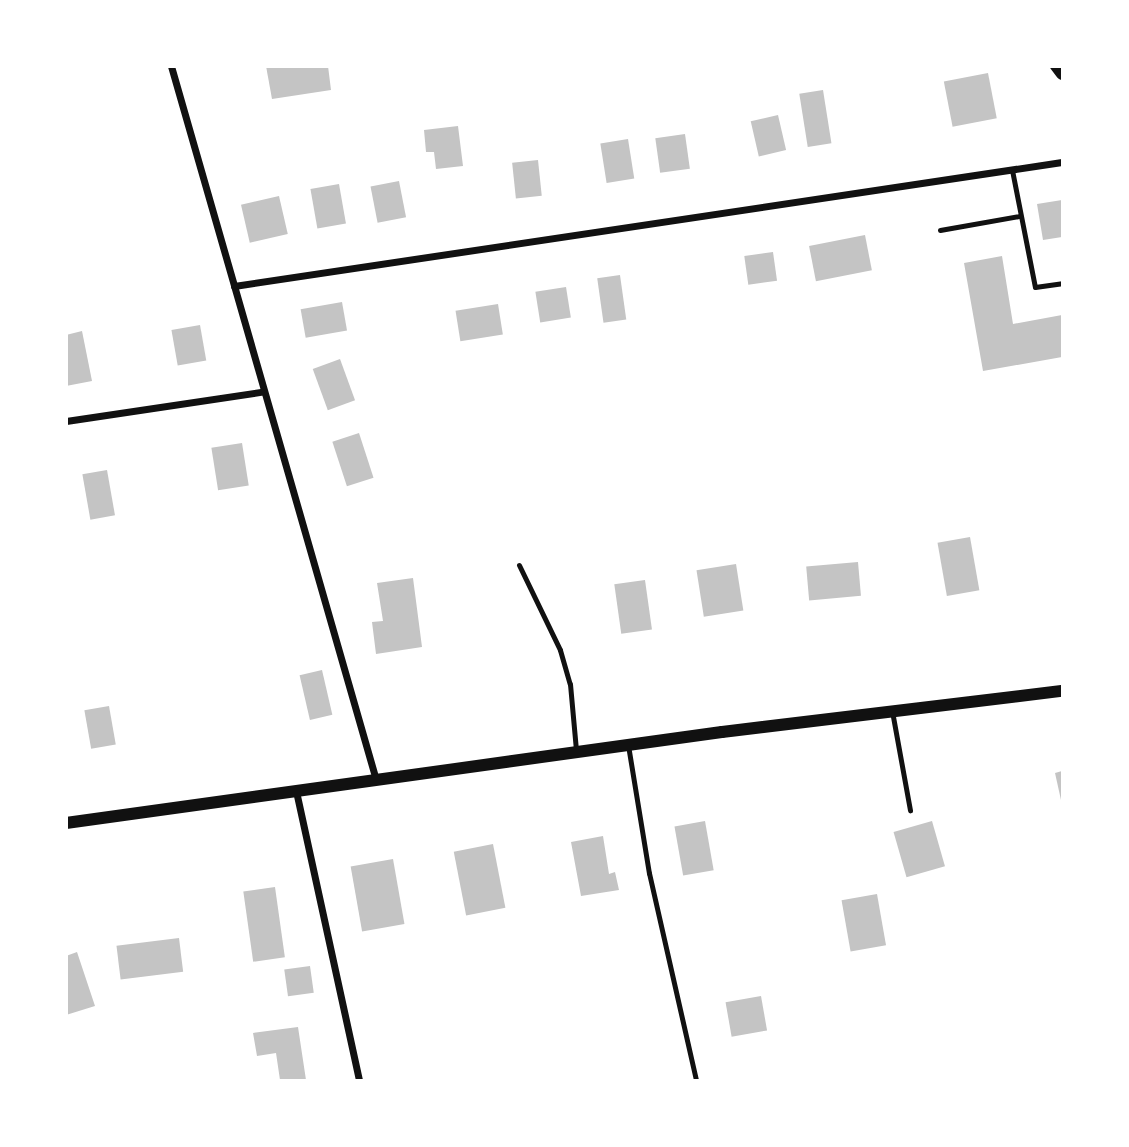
<!DOCTYPE html>
<html>
<head>
<meta charset="utf-8">
<style>
	body { margin:0 }
	#map { position:relative; width:1129px; height:1147px; overflow:hidden; background:#fff; font-family:Inter,sans-serif }
	div>[style] { position:absolute }
	.building>* { inset:0; background:#c4c4c4; transform-origin:0 0 }
	.service>* { height:5px; margin:-2.5px; padding:0 2.5px; transform-origin:2.5px; border-radius:2.5px; background:#111 }
	.minor>* { height:7px; margin:-3.5px; padding:0 3.5px; transform-origin:3.5px; border-radius:3.5px; background:#111 }
	.tertiary>* { height:12px; margin:-6px; padding:0 6px; transform-origin:6px; border-radius:6px; background:#111 }
	span { translate:-50% -50%; white-space:nowrap; text-align:center; line-height:1.15; -webkit-text-stroke:5px #fff; paint-order:stroke }
	.frame { position:absolute; inset:0; border:68px solid #fff; pointer-events:none }
</style>
</head>
<body>
<div id="map">
	<div class="building">
		<i style="clip-path:polygon(266px 66px,328px 66px,331px 90px,272px 99px)"></i>
		<i style="left:988px;top:73px;width:46px;height:45px;rotate:79deg"></i>
		<i style="left:823px;top:90px;width:54px;height:24px;rotate:81deg"></i>
		<i style="left:778px;top:115px;width:36px;height:28px;rotate:77deg"></i>
		<i style="clip-path:polygon(458px 126px,463px 166px,436px 169px,434px 152px,426px 152px,424px 130px)"></i>
		<i style="left:685px;top:134px;width:35px;height:30px;rotate:82deg"></i>
		<i style="left:628px;top:139px;width:40px;height:28px;rotate:81deg"></i>
		<i style="left:538px;top:160px;width:36px;height:26px;rotate:84deg"></i>
		<i style="left:399px;top:181px;width:37px;height:29px;rotate:79deg"></i>
		<i style="left:339px;top:184px;width:40px;height:29px;rotate:80deg"></i>
		<i style="left:279px;top:196px;width:39px;height:39px;rotate:77deg"></i>
		<i style="clip-path:polygon(1062px 200px,1062px 237px,1043px 240px,1037px 204px)"></i>
		<i style="left:865px;top:235px;width:36px;height:57px;rotate:79deg"></i>
		<i style="left:773px;top:252px;width:29px;height:29px;rotate:82deg"></i>
		<i style="clip-path:polygon(1002px 256px,1013px 324px,1062px 315px,1062px 357px,983px 371px,964px 263px)"></i>
		<i style="left:620px;top:275px;width:45px;height:23px;rotate:82deg"></i>
		<i style="left:566px;top:287px;width:31px;height:31px;rotate:81deg"></i>
		<i style="left:342px;top:302px;width:29px;height:42px;rotate:80deg"></i>
		<i style="left:498px;top:304px;width:31px;height:43px;rotate:81deg"></i>
		<i style="left:200px;top:325px;width:36px;height:29px;rotate:80deg"></i>
		<i style="clip-path:polygon(82px 331px,92px 381px,66px 386px,66px 335px)"></i>
		<i style="left:340px;top:359px;width:44px;height:29px;rotate:70deg"></i>
		<i style="left:359px;top:433px;width:47px;height:28px;rotate:72deg"></i>
		<i style="left:242px;top:443px;width:43px;height:31px;rotate:81deg"></i>
		<i style="left:107px;top:470px;width:46px;height:25px;rotate:80deg"></i>
		<i style="left:970px;top:537px;width:54px;height:33px;rotate:80deg"></i>
		<i style="left:858px;top:562px;width:34px;height:52px;rotate:85deg"></i>
		<i style="left:736px;top:564px;width:47px;height:40px;rotate:81deg"></i>
		<i style="clip-path:polygon(413px 578px,422px 647px,376px 654px,372px 622px,383px 621px,377px 583px)"></i>
		<i style="left:645px;top:580px;width:50px;height:31px;rotate:82deg"></i>
		<i style="left:322px;top:670px;width:46px;height:23px;rotate:77deg"></i>
		<i style="left:109px;top:706px;width:39px;height:25px;rotate:80deg"></i>
		<i style="clip-path:polygon(1062px 771px,1062px 800px,1061px 800px,1055px 773px)"></i>
		<i style="left:705px;top:821px;width:50px;height:31px;rotate:80deg"></i>
		<i style="left:932px;top:821px;width:47px;height:40px;rotate:74deg"></i>
		<i style="clip-path:polygon(603px 836px,609px 874px,615px 872px,619px 890px,581px 896px,571px 842px)"></i>
		<i style="left:493px;top:844px;width:65px;height:40px;rotate:79deg"></i>
		<i style="left:393px;top:859px;width:66px;height:43px;rotate:80deg"></i>
		<i style="left:275px;top:887px;width:71px;height:32px;rotate:82deg"></i>
		<i style="left:877px;top:894px;width:52px;height:36px;rotate:80deg"></i>
		<i style="left:179px;top:938px;width:34px;height:63px;rotate:83deg"></i>
		<i style="clip-path:polygon(77px 952px,95px 1006px,66px 1015px,66px 956px)"></i>
		<i style="left:310px;top:966px;width:27px;height:26px;rotate:82deg"></i>
		<i style="left:761px;top:996px;width:35px;height:36px;rotate:80deg"></i>
		<i style="clip-path:polygon(298px 1027px,306px 1080px,280px 1080px,276px 1053px,257px 1056px,253px 1033px)"></i>
	</div>
	<div class="service">
		<i style="left:1012px;top:170px;width:119px;rotate:78.9deg"></i>
		<i style="left:1035px;top:287px;width:27px;rotate:-8deg"></i>
		<i style="left:940px;top:230px;width:80px;rotate:-10deg"></i>
		<i style="left:519px;top:565px;width:94px;rotate:64.2deg"></i>
		<i style="left:560px;top:650px;width:35px;rotate:74deg"></i>
		<i style="left:570px;top:684px;width:66px;rotate:84.8deg"></i>
		<i style="left:892px;top:711px;width:101px;rotate:79.7deg"></i>
		<i style="left:628px;top:745px;width:130px;rotate:80.7deg"></i>
		<i style="left:649px;top:873px;width:212px;rotate:77.2deg"></i>
	</div>
	<div class="minor">
		<i style="left:171px;top:66px;width:743px;rotate:73.98deg"></i>
		<i style="left:234px;top:286px;width:837px;rotate:-8.52deg"></i>
		<i style="left:66px;top:421px;width:197px;rotate:-8.5deg"></i>
		<i style="left:296px;top:791px;width:296px;rotate:77.7deg"></i>
	</div>
	<div class="tertiary">
		<i style="left:1056px;top:66px;width:10px;rotate:53deg"></i>
		<i style="left:66px;top:823px;width:662px;rotate:-7.9deg"></i>
		<i style="left:722px;top:732px;width:342px;rotate:-6.9deg"></i>
	</div>
	<div class="frame"></div>
</div>
</body>
</html>
